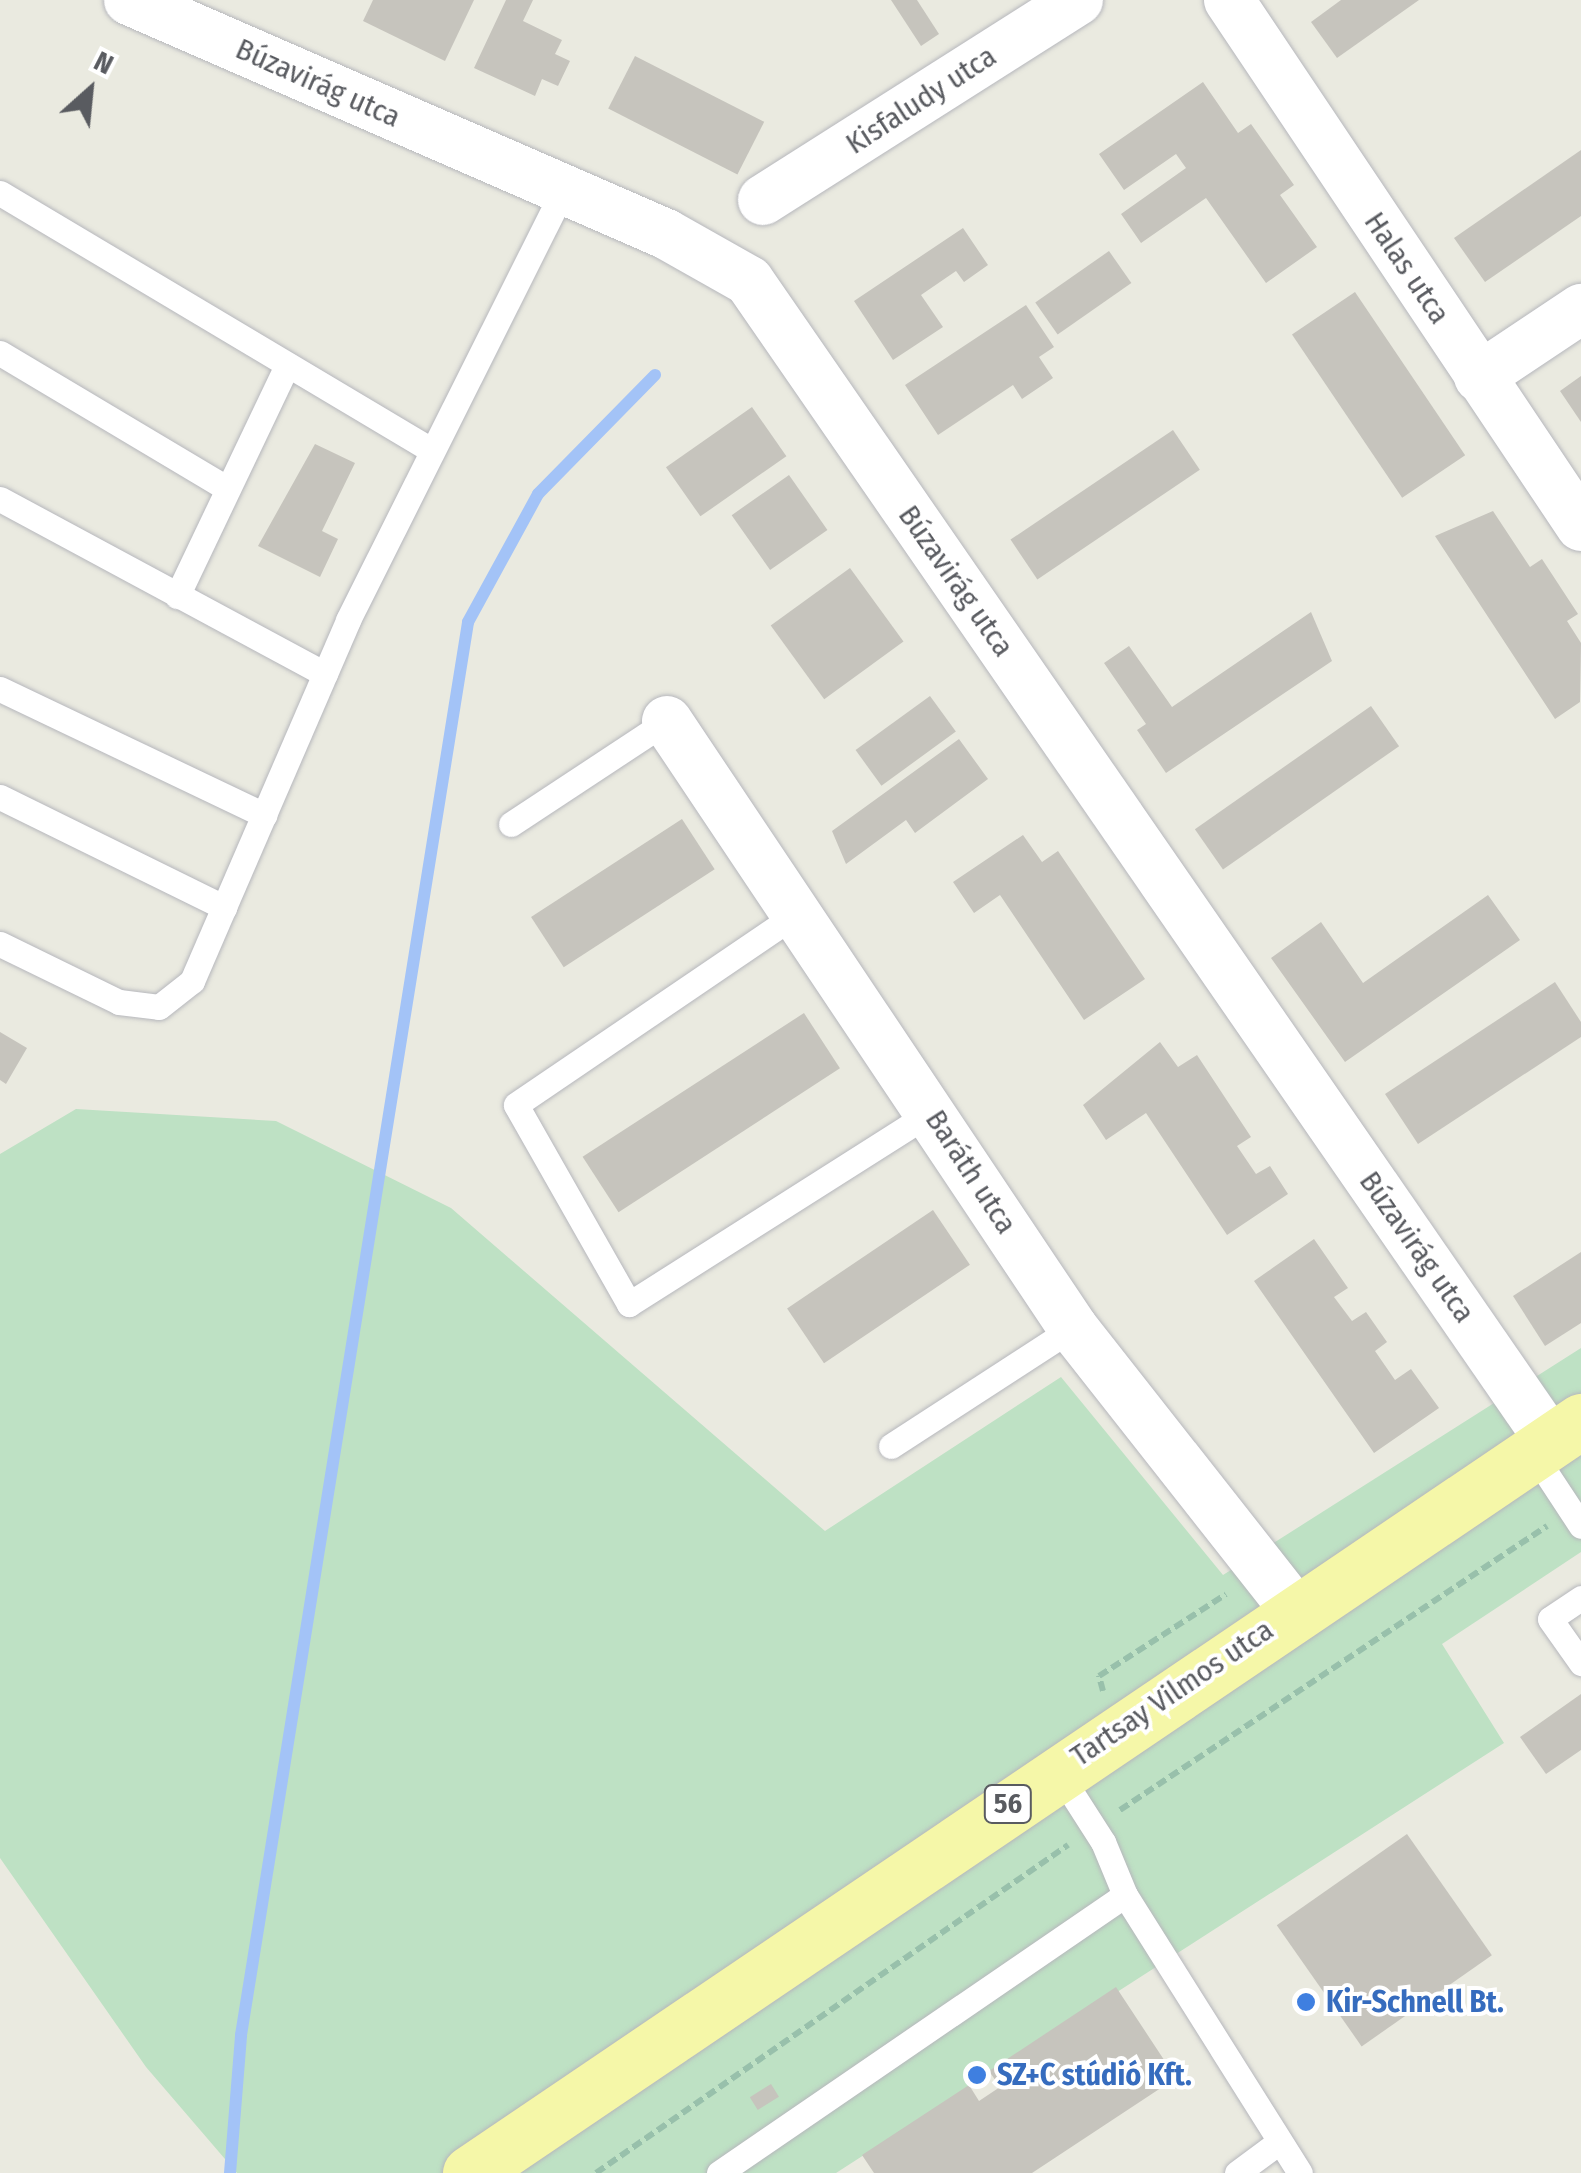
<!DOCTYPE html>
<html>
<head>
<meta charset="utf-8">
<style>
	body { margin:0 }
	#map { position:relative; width:1581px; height:2173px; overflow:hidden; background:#eaeae0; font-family:"Fira Sans Condensed",sans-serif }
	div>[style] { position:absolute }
	.green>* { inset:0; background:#bee1c4 }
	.stream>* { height:12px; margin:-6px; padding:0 6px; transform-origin:6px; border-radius:6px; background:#a3c3f7 }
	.building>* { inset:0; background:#c6c4bd; transform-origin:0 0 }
	.path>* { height:6px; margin-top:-3px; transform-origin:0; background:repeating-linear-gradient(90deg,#98c0ab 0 10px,transparent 0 15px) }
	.roads { filter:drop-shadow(0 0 2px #b6b7bc) drop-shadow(0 0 2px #b6b7bc) }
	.service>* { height:25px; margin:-12.5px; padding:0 12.5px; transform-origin:12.5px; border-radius:12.5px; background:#fff }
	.minor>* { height:50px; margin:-25px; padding:0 25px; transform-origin:25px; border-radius:25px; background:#fff }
	.primary>* { height:55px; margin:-27.5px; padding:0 27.5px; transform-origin:27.5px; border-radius:27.5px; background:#f5f7a8 }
	.dots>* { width:28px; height:28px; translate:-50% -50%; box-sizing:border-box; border:5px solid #fff; border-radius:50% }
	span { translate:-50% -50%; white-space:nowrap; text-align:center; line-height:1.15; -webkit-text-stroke:8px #fff; paint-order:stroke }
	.shield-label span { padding:2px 8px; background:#fff; border:2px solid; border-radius:8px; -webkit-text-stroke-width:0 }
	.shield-label { font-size:28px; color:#595b60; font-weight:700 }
	.street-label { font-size:30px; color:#595b60 }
	.shop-label { font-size:30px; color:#366cbe; font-weight:700 }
	.left { translate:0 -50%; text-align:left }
	.north { position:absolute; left:40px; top:40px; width:100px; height:100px; -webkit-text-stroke:8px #fff; paint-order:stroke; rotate:27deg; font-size:28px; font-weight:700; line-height:40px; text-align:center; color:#595b60 }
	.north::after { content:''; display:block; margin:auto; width:35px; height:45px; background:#595b60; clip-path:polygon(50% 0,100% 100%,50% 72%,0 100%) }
</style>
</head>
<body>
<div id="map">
	<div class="green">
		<i style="clip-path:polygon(76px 1109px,276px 1121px,451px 1208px,825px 1531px,1061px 1377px,1223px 1575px,1581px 1348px,1581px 1552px,1442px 1644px,1504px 1743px,836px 2173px,237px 2173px,146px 2067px,0 1858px,0 1154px)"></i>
	</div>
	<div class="stream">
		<i style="left:230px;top:2173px;width:138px;rotate:-85.4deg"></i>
		<i style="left:241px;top:2035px;width:1431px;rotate:-80.87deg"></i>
		<i style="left:468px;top:622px;width:146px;rotate:-61.3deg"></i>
		<i style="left:538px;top:494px;width:167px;rotate:-45.5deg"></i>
	</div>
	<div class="building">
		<i style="clip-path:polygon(373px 0,474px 0,445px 61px,363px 21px)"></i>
		<i style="clip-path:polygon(506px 0,533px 0,523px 21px,562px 40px,555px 54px,570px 61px,558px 86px,542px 79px,535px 96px,474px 68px)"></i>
		<i style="clip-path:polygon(891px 0,917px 0,939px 34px,921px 46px)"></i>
		<i style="clip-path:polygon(1341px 0,1419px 0,1337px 58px,1311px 22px)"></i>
		<i style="left:635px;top:56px;width:145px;height:59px;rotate:27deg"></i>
		<i style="clip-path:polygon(1203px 82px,1238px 133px,1251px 124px,1294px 185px,1280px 195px,1317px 247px,1266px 283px,1206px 198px,1141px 243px,1121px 214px,1186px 168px,1176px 154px,1124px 190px,1099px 154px)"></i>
		<i style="clip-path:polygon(1581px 150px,1581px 216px,1485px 282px,1454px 238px)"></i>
		<i style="clip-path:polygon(963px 228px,988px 265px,964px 282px,956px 271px,921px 295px,943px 327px,893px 360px,854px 301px)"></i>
		<i style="left:1109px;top:251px;width:39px;height:90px;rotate:55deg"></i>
		<i style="left:1355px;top:292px;width:197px;height:76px;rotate:56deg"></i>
		<i style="clip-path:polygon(1026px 305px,1054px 347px,1039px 357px,1053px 378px,1022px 399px,1013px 385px,938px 435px,905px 385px)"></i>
		<i style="clip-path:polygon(1581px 376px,1581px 422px,1560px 391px)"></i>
		<i style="left:752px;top:407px;width:60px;height:105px;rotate:55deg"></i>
		<i style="left:1173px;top:430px;width:48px;height:196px;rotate:56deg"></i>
		<i style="clip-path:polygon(315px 444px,355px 463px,322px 531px,338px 539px,320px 577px,258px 546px)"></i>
		<i style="left:789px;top:475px;width:67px;height:70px;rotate:55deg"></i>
		<i style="clip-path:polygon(1493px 511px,1530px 567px,1542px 559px,1578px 614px,1567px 621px,1581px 643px,1580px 702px,1555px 719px,1435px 536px)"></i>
		<i style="left:850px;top:568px;width:91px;height:98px;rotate:54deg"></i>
		<i style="clip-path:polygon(1311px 612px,1332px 661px,1166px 773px,1137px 730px,1146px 724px,1104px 663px,1129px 646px,1172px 707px)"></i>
		<i style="left:930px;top:696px;width:44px;height:92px;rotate:54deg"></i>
		<i style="left:1371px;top:706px;width:49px;height:215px;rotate:55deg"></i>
		<i style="clip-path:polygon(959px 739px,988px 779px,915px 833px,906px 820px,846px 864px,832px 831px)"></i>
		<i style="left:682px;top:819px;width:60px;height:180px;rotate:57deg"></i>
		<i style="clip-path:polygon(1023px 835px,1042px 862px,1058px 851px,1145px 979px,1084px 1020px,1000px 895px,974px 913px,953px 882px)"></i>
		<i style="clip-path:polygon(1488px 895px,1520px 940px,1345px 1062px,1271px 958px,1321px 922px,1363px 983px)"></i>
		<i style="clip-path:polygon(1555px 982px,1581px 1022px,1581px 1037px,1418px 1144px,1385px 1094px)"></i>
		<i style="left:804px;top:1013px;width:66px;height:264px;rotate:57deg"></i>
		<i style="clip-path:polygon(0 1032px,27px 1048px,6px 1084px,0 1080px)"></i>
		<i style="clip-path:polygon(1160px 1042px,1178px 1067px,1197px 1055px,1251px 1137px,1237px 1146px,1256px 1174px,1270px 1166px,1288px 1194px,1227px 1235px,1146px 1113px,1106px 1140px,1083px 1105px)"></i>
		<i style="left:933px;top:1210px;width:66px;height:176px;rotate:56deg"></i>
		<i style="clip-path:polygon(1314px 1239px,1348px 1288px,1334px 1297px,1352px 1321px,1366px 1312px,1387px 1342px,1375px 1351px,1395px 1380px,1411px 1369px,1439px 1408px,1374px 1453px,1254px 1281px)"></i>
		<i style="clip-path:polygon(1581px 1252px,1581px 1323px,1545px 1346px,1513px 1296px)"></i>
		<i style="clip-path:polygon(1581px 1694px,1581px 1750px,1546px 1774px,1520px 1737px)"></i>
		<i style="left:1407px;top:1834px;width:148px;height:159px;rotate:55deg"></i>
		<i style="clip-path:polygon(1116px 1987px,1176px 2078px,1032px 2173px,874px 2173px,862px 2155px,969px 2085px,979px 2101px,1000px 2087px,989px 2071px)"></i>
		<i style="left:771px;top:2084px;width:15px;height:25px;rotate:58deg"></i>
	</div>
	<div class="path">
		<i style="left:1103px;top:1691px;width:16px;rotate:-105deg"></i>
		<i style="left:1099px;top:1676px;width:151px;rotate:-32.8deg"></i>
		<i style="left:1120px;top:1810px;width:513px;rotate:-33.63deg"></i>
		<i style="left:596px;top:2173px;width:575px;rotate:-34.8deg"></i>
	</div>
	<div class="roads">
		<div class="service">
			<i style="left:0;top:193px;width:500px;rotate:30.8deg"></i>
			<i style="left:0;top:353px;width:265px;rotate:30.8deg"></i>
			<i style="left:0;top:499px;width:369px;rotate:28.3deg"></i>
			<i style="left:177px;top:596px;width:256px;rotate:-64.5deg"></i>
			<i style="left:0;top:689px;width:293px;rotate:25.5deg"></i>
			<i style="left:0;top:797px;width:250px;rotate:26.2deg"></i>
			<i style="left:511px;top:824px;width:187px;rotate:-33.4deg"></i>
			<i style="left:798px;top:913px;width:341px;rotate:145.8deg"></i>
			<i style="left:516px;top:1105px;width:229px;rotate:60.4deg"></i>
			<i style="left:629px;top:1304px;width:359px;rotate:-32.4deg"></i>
			<i style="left:0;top:944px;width:132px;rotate:26deg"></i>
			<i style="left:119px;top:1002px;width:40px;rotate:7.1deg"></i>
			<i style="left:159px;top:1007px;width:42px;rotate:-38.2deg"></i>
			<i style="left:192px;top:981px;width:393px;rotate:-66.6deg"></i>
			<i style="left:348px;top:620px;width:480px;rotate:-63.4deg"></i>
			<i style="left:891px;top:1446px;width:217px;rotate:-33deg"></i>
			<i style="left:1533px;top:1453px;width:87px;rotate:56.7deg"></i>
			<i style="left:1581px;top:1598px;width:37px;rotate:146deg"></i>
			<i style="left:1550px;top:1619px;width:54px;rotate:54.8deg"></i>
			<i style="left:1125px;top:1895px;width:328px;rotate:57.8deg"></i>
			<i style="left:719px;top:2173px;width:492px;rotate:-34.4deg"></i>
			<i style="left:1125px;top:1895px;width:57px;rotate:-112.5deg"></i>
			<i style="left:1103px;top:1842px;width:85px;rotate:-122.6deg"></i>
			<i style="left:1237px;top:2173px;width:52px;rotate:-36.4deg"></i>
		</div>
		<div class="minor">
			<i style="left:129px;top:0;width:586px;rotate:23.55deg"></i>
			<i style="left:666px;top:234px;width:95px;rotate:29.5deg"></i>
			<i style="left:749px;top:281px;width:1411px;rotate:55.36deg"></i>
			<i style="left:1229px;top:0;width:633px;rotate:56.21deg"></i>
			<i style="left:763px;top:200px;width:373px;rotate:-32.4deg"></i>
			<i style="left:1479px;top:377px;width:123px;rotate:-33.7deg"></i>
			<i style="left:667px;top:721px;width:730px;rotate:56.22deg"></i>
			<i style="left:1073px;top:1328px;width:359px;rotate:51.8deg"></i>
		</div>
		<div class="primary">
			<i style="left:470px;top:2173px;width:1342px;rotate:-34.09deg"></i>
		</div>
	</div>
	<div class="dots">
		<i style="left:1306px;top:2002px;background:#3f7fe0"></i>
		<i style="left:977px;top:2075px;background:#3f7fe0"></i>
	</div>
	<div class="shield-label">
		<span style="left:1008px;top:1804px">56</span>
	</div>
	<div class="street-label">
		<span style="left:318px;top:83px;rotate:24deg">Búzavirág utca</span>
		<span style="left:921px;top:100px;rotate:-33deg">Kisfaludy utca</span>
		<span style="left:1407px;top:268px;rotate:56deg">Halas utca</span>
		<span style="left:956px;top:581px;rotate:55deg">Búzavirág utca</span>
		<span style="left:971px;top:1172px;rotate:57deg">Baráth utca</span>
		<span style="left:1417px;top:1247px;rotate:55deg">Búzavirág utca</span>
		<span style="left:1172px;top:1693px;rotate:-34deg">Tartsay Vilmos utca</span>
	</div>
	<div class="shop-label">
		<span class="left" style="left:1326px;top:2002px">Kir-Schnell Bt.</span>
		<span class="left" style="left:997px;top:2075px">SZ+C stúdió Kft.</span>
	</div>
	<div class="north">N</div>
</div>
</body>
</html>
